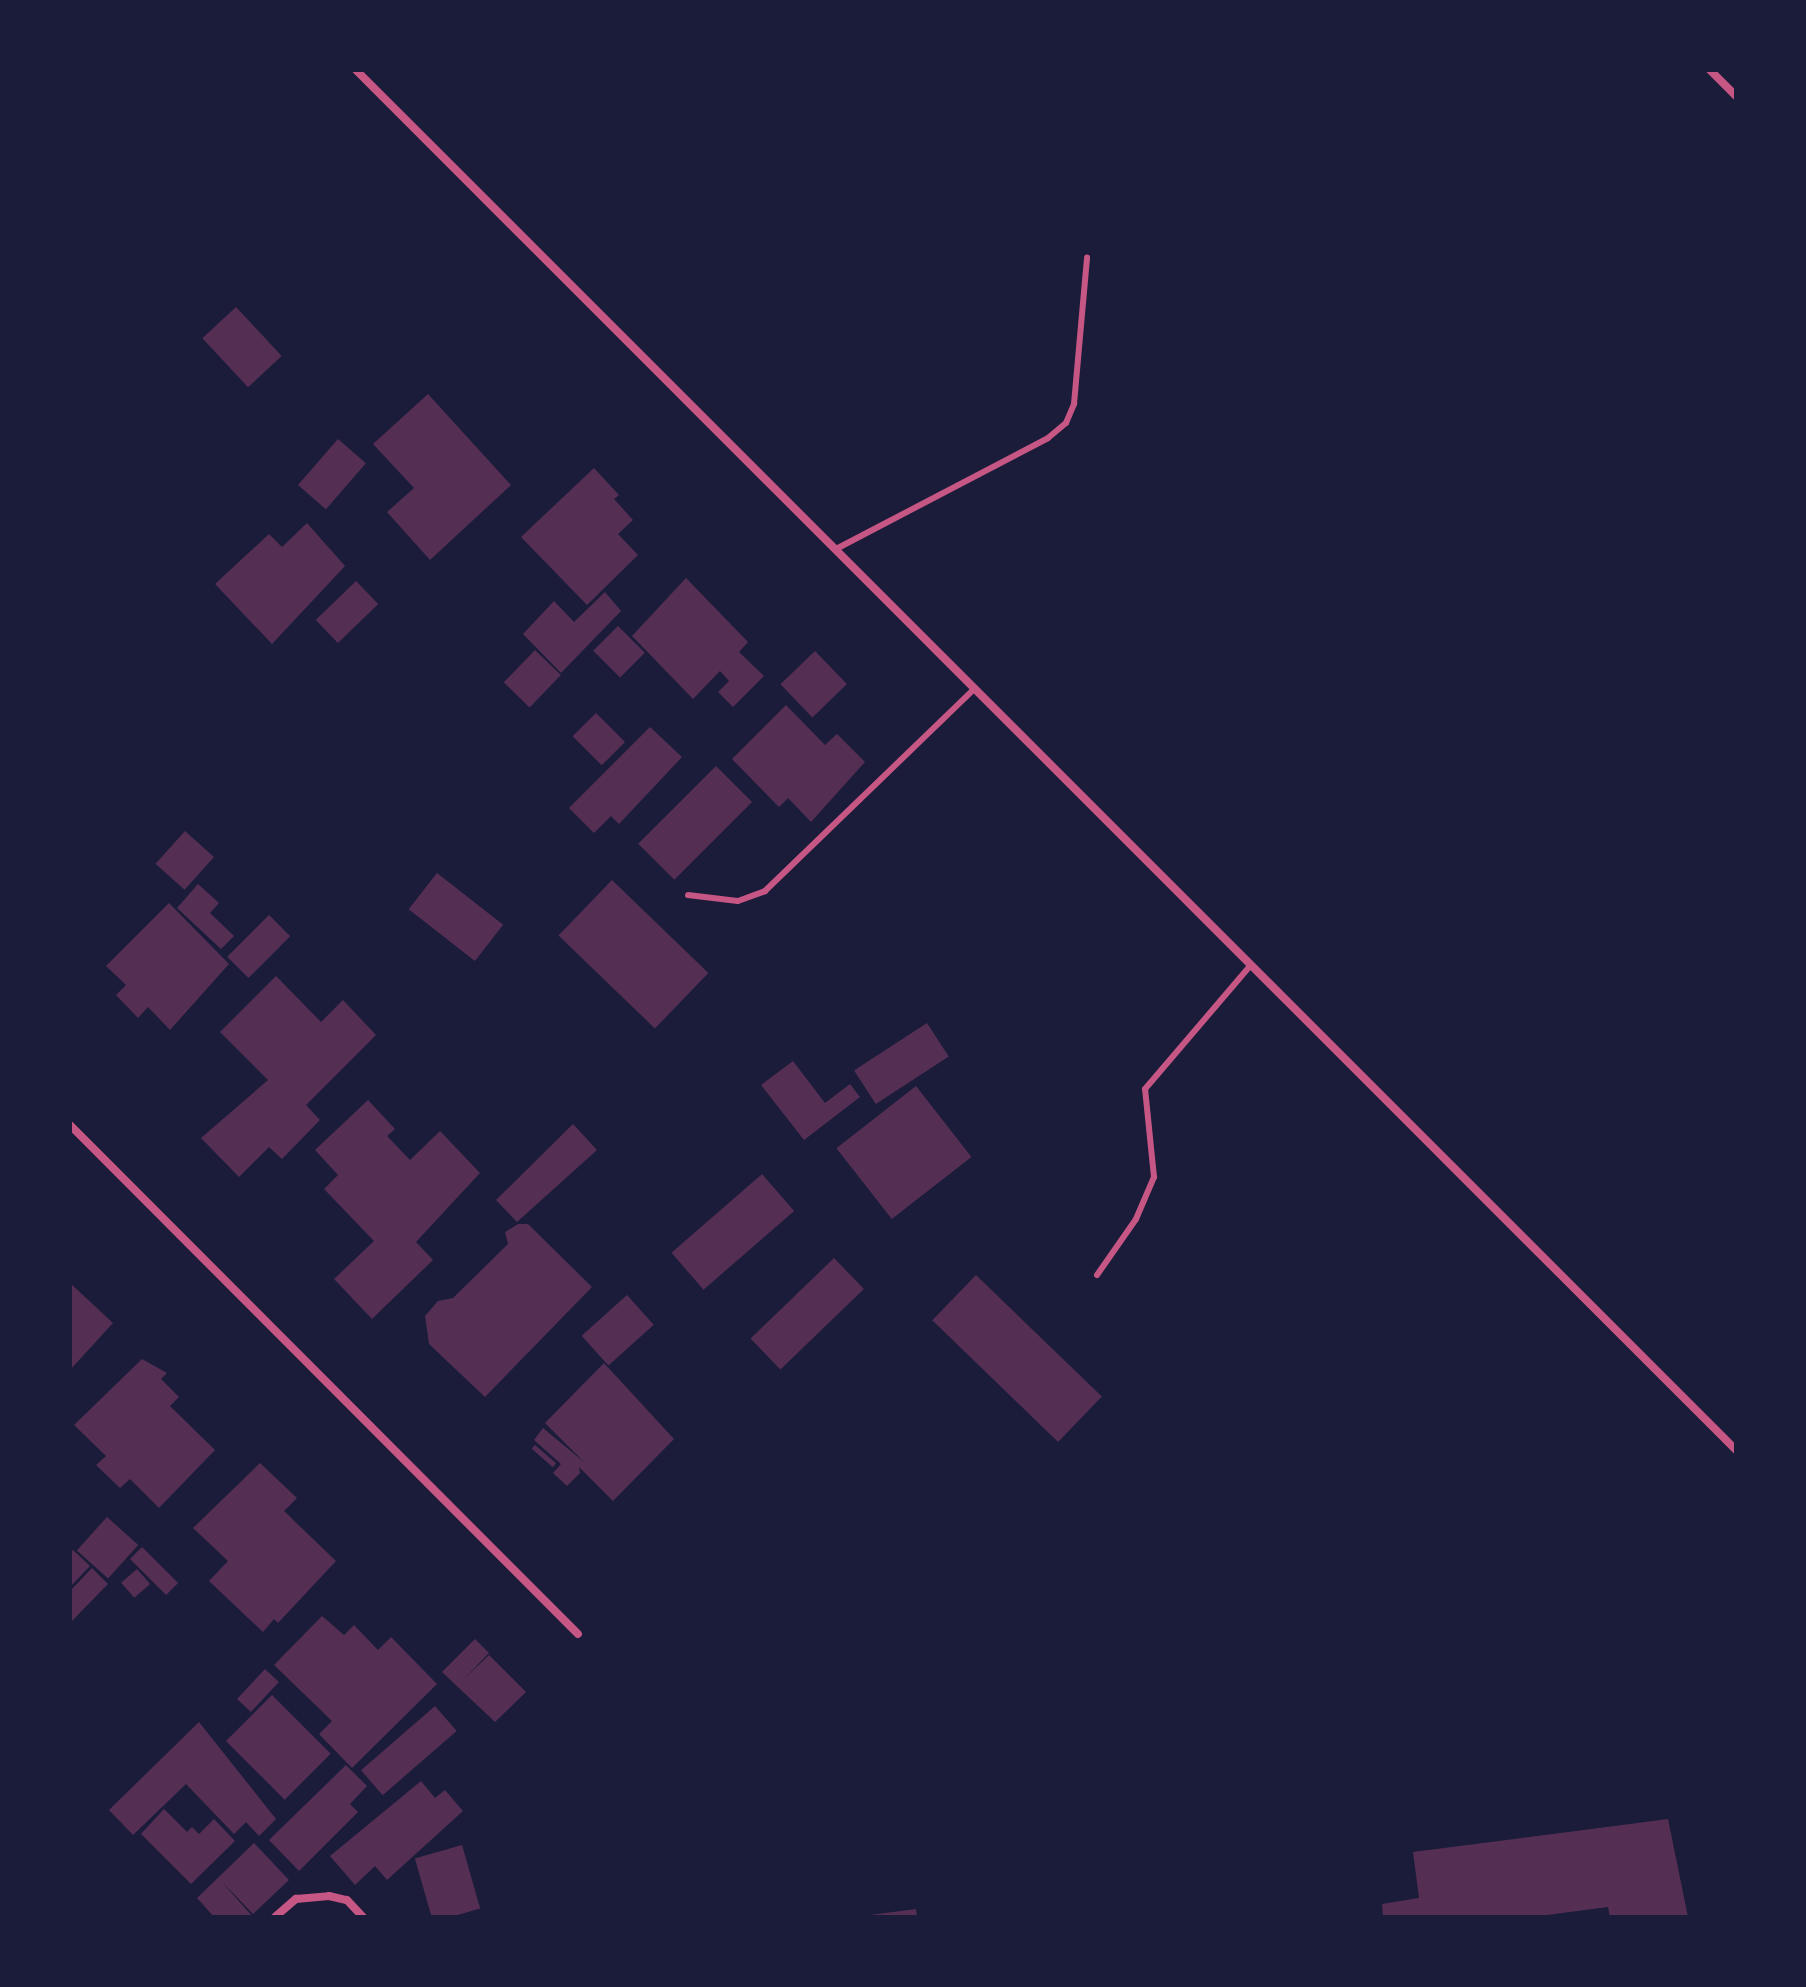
<!DOCTYPE html>
<html>
<head>
<meta charset="utf-8">
<style>
	body { margin:0 }
	#map { position:relative; width:1806px; height:1987px; overflow:hidden; background:#1b1b3a; font-family:Ubuntu,sans-serif }
	div>[style] { position:absolute }
	.building>* { inset:0; background:#542f53; transform-origin:0 0 }
	.service>* { height:6px; margin:-3px; padding:0 3px; transform-origin:3px; border-radius:3px; background:#c65784 }
	.minor>* { height:8px; margin:-4px; padding:0 4px; transform-origin:4px; border-radius:4px; background:#c65784 }
	span { translate:-50% -50%; white-space:nowrap; text-align:center; line-height:1.15; -webkit-text-stroke:6px #1b1b3a; paint-order:stroke }
	.frame { position:absolute; inset:0; border:72px solid #1b1b3a; pointer-events:none }
</style>
</head>
<body>
<div id="map">
	<div class="building">
		<i style="left:236px;top:307px;width:67px;height:46px;rotate:47deg"></i>
		<i style="clip-path:polygon(428px 394px,511px 485px,430px 560px,387px 512px,414px 488px,373px 444px)"></i>
		<i style="left:338px;top:439px;width:37px;height:61px;rotate:41deg"></i>
		<i style="clip-path:polygon(594px 468px,619px 495px,614px 499px,633px 520px,618px 534px,638px 555px,587px 605px,521px 537px)"></i>
		<i style="clip-path:polygon(307px 523px,345px 566px,272px 644px,215px 584px,269px 534px,282px 547px)"></i>
		<i style="clip-path:polygon(686px 578px,748px 642px,739px 652px,764px 676px,733px 707px,718px 692px,729px 681px,720px 671px,693px 699px,632px 636px)"></i>
		<i style="left:356px;top:581px;width:32px;height:56px;rotate:46deg"></i>
		<i style="clip-path:polygon(605px 592px,621px 611px,561px 673px,523px 634px,554px 601px,574px 622px)"></i>
		<i style="left:618px;top:626px;width:38px;height:35px;rotate:45deg"></i>
		<i style="left:535px;top:650px;width:36px;height:45px;rotate:44deg"></i>
		<i style="left:815px;top:651px;width:46px;height:48px;rotate:46deg"></i>
		<i style="clip-path:polygon(786px 705px,825px 745px,837px 734px,865px 762px,811px 822px,788px 798px,779px 807px,732px 759px)"></i>
		<i style="left:596px;top:713px;width:41px;height:33px;rotate:45deg"></i>
		<i style="clip-path:polygon(650px 727px,682px 757px,619px 824px,611px 816px,594px 833px,569px 808px)"></i>
		<i style="left:716px;top:766px;width:51px;height:110px;rotate:45deg"></i>
		<i style="left:185px;top:831px;width:39px;height:44px;rotate:42deg"></i>
		<i style="left:437px;top:873px;width:84px;height:46px;rotate:38deg"></i>
		<i style="left:612px;top:880px;width:134px;height:77px;rotate:44deg"></i>
		<i style="clip-path:polygon(198px 884px,219px 903px,210px 913px,234px 936px,221px 949px,177px 908px)"></i>
		<i style="clip-path:polygon(169px 903px,229px 964px,170px 1030px,148px 1007px,138px 1018px,116px 995px,126px 985px,106px 966px)"></i>
		<i style="left:269px;top:915px;width:30px;height:59px;rotate:45deg"></i>
		<i style="clip-path:polygon(276px 976px,321px 1022px,343px 1000px,376px 1035px,306px 1105px,320px 1120px,282px 1159px,269px 1147px,239px 1177px,201px 1138px,268px 1080px,220px 1032px)"></i>
		<i style="left:927px;top:1023px;width:40px;height:87px;rotate:57deg"></i>
		<i style="clip-path:polygon(793px 1061px,825px 1103px,850px 1084px,860px 1097px,804px 1140px,761px 1085px)"></i>
		<i style="left:916px;top:1086px;width:90px;height:101px;rotate:52deg"></i>
		<i style="clip-path:polygon(368px 1100px,395px 1129px,387px 1136px,410px 1160px,440px 1131px,480px 1173px,416px 1242px,433px 1260px,372px 1319px,334px 1279px,374px 1241px,324px 1189px,338px 1175px,315px 1150px)"></i>
		<i style="clip-path:polygon(573px 1124px,597px 1150px,517px 1222px,496px 1200px)"></i>
		<i style="left:762px;top:1174px;width:49px;height:120px;rotate:49deg"></i>
		<i style="clip-path:polygon(518px 1224px,528px 1224px,592px 1287px,485px 1397px,429px 1344px,425px 1316px,438px 1301px,453px 1298px,508px 1244px,505px 1232px)"></i>
		<i style="left:834px;top:1258px;width:43px;height:116px;rotate:46deg"></i>
		<i style="left:976px;top:1275px;width:175px;height:63px;rotate:44deg"></i>
		<i style="clip-path:polygon(70px 1283px,113px 1323px,70px 1370px)"></i>
		<i style="left:627px;top:1295px;width:40px;height:61px;rotate:48deg"></i>
		<i style="clip-path:polygon(142px 1359px,167px 1373px,161px 1379px,179px 1397px,170px 1406px,215px 1450px,159px 1508px,130px 1479px,120px 1488px,96px 1465px,106px 1456px,74px 1425px)"></i>
		<i style="clip-path:polygon(604px 1363px,674px 1439px,613px 1501px,579px 1467px,580px 1473px,567px 1486px,553px 1473px,561px 1464px,534px 1440px,543px 1428px,584px 1462px,545px 1423px)"></i>
		<i style="left:535px;top:1445px;width:28px;height:5px;rotate:41deg"></i>
		<i style="clip-path:polygon(260px 1463px,297px 1498px,284px 1511px,336px 1561px,278px 1623px,274px 1619px,263px 1632px,209px 1581px,228px 1561px,193px 1528px)"></i>
		<i style="left:107px;top:1517px;width:42px;height:45px;rotate:42deg"></i>
		<i style="left:142px;top:1547px;width:51px;height:17px;rotate:45deg"></i>
		<i style="clip-path:polygon(73px 1550px,90px 1566px,70px 1587px,70px 1553px)"></i>
		<i style="clip-path:polygon(92px 1568px,108px 1584px,70px 1623px,70px 1591px)"></i>
		<i style="left:137px;top:1569px;width:20px;height:21px;rotate:49deg"></i>
		<i style="clip-path:polygon(322px 1616px,344px 1635px,354px 1625px,378px 1650px,391px 1637px,437px 1684px,352px 1768px,319px 1734px,332px 1721px,274px 1665px)"></i>
		<i style="clip-path:polygon(475px 1639px,489px 1653px,464px 1679px,489px 1655px,526px 1692px,495px 1722px,442px 1672px)"></i>
		<i style="left:265px;top:1669px;width:19px;height:41px;rotate:43deg"></i>
		<i style="left:272px;top:1695px;width:83px;height:65px;rotate:45deg"></i>
		<i style="left:435px;top:1706px;width:33px;height:98px;rotate:49deg"></i>
		<i style="clip-path:polygon(199px 1722px,276px 1819px,259px 1836px,246px 1822px,234px 1834px,186px 1784px,133px 1835px,109px 1810px)"></i>
		<i style="clip-path:polygon(346px 1765px,367px 1786px,350px 1804px,358px 1812px,299px 1871px,269px 1840px)"></i>
		<i style="clip-path:polygon(421px 1781px,435px 1798px,445px 1790px,463px 1811px,387px 1880px,375px 1866px,355px 1885px,330px 1856px)"></i>
		<i style="clip-path:polygon(164px 1809px,187px 1832px,192px 1827px,199px 1834px,214px 1819px,235px 1841px,191px 1884px,141px 1834px)"></i>
		<i style="clip-path:polygon(1668px 1819px,1688px 1917px,1610px 1917px,1608px 1907px,1532px 1917px,1383px 1917px,1382px 1904px,1419px 1898px,1413px 1852px)"></i>
		<i style="clip-path:polygon(254px 1843px,289px 1880px,253px 1914px,221px 1881px,253px 1917px,214px 1917px,197px 1898px)"></i>
		<i style="left:462px;top:1845px;width:66px;height:49px;rotate:74deg"></i>
		<i style="clip-path:polygon(916px 1909px,917px 1917px,871px 1917px,870px 1915px)"></i>
	</div>
	<div class="service">
		<i style="left:836px;top:549px;width:239px;rotate:-27.6deg"></i>
		<i style="left:1048px;top:438px;width:23px;rotate:-40deg"></i>
		<i style="left:1066px;top:423px;width:21px;rotate:-67deg"></i>
		<i style="left:1074px;top:404px;width:147px;rotate:-84.9deg"></i>
		<i style="left:688px;top:895px;width:50px;rotate:6.8deg"></i>
		<i style="left:738px;top:901px;width:29px;rotate:-20deg"></i>
		<i style="left:765px;top:891px;width:292px;rotate:-44deg"></i>
		<i style="left:1097px;top:1275px;width:68px;rotate:-55.1deg"></i>
		<i style="left:1136px;top:1219px;width:46px;rotate:-66.8deg"></i>
		<i style="left:1154px;top:1177px;width:88px;rotate:-95.8deg"></i>
		<i style="left:1145px;top:1089px;width:163px;rotate:-49.5deg"></i>
	</div>
	<div class="minor">
		<i style="left:356px;top:70px;width:1952px;rotate:45deg"></i>
		<i style="left:1710px;top:70px;width:37px;rotate:45deg"></i>
		<i style="left:70px;top:1125px;width:719px;rotate:45.06deg"></i>
		<i style="left:275px;top:1917px;width:28px;rotate:-41deg"></i>
		<i style="left:296px;top:1899px;width:33px;rotate:-5deg"></i>
		<i style="left:329px;top:1896px;width:18px;rotate:13deg"></i>
		<i style="left:347px;top:1900px;width:23px;rotate:47deg"></i>
	</div>
	<div class="frame"></div>
</div>
</body>
</html>
